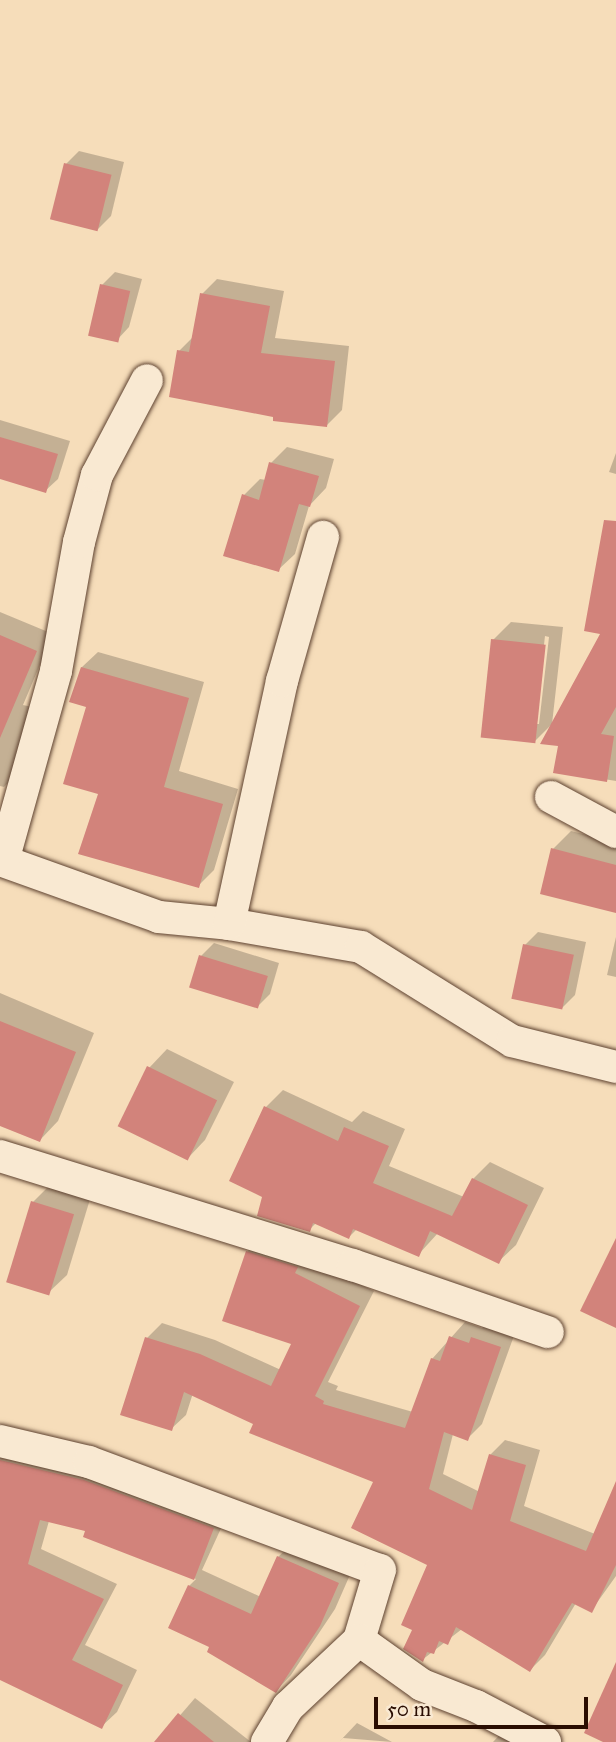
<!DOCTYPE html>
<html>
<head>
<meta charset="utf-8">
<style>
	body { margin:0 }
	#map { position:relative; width:616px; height:1742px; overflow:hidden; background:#f6ddba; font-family:"IM FELL Great Primer",serif }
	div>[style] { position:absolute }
	.shadow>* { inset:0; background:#0003 }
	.building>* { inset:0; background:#d2837b; transform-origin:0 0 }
	.roads { filter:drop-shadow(0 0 2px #5d412f) drop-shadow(0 0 2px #5d412f) }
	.minor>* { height:32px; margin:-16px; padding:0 16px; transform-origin:16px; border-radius:16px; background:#f9e9d2 }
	span { translate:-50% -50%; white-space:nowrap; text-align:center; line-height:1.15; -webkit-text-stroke:6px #f9e9d2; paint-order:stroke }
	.scale { position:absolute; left:374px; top:1697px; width:214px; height:32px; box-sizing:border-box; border:4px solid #2a0d01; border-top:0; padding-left:9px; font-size:21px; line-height:24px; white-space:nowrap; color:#2a0d01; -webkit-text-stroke:5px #f9e9d2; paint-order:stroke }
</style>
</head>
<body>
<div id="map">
	<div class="shadow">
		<i style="clip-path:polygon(79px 151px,124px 162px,111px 216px,98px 229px,66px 164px)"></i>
		<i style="clip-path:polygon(115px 272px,142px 279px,129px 327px,117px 340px,102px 285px)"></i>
		<i style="clip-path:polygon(217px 279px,284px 291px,275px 338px,349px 346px,342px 410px,327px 425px,275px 416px,179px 351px,194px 336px,202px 294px)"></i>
		<i style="clip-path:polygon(0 420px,70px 441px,58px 479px,45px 491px,0 478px)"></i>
		<i style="clip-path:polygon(287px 447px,334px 459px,326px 488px,309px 506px,295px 554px,278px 570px,244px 495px,260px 479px,266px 480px,271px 463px)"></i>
		<i style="clip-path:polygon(616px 453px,616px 474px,609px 472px)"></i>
		<i style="clip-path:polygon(evenodd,616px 531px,616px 781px,555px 771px,560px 744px,551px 725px,534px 742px,493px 640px,511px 622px,563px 627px,552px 724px,603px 633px,616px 531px,545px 636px,549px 637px,539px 724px,535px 724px,545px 636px)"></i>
		<i style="clip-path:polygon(0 612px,53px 634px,23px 705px,37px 708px,20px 770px,4px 787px,0 786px)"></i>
		<i style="clip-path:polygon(98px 652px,204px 682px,179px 771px,238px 789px,214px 870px,198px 886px,100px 793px,82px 667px)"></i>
		<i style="clip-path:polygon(571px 831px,616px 842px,616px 911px,553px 849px)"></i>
		<i style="clip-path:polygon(538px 932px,586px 942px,575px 995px,562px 1008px,525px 945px)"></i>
		<i style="clip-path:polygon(616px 937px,616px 977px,607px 975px)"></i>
		<i style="clip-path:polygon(214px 943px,279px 963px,270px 994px,257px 1007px,201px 956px)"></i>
		<i style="clip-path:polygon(0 993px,94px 1033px,58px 1121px,40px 1140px,0 1123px)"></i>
		<i style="clip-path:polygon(167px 1049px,234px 1082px,205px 1140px,187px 1159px,149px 1068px)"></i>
		<i style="clip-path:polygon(283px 1090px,352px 1122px,363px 1111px,405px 1129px,389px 1166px,464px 1197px,473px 1179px,490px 1162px,544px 1188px,516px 1245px,498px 1262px,438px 1233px,418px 1255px,357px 1229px,349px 1237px,316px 1223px,309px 1230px,264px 1196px,266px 1107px)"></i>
		<i style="clip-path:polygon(51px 1184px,91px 1196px,67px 1275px,48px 1293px,33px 1202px)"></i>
		<i style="clip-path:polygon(262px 1237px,374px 1291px,328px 1382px,338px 1386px,336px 1390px,413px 1412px,432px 1359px,465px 1322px,482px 1328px,487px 1323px,515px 1333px,482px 1424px,467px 1439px,453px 1434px,443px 1474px,480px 1492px,490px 1455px,505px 1440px,540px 1450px,524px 1506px,595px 1534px,616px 1489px,616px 1576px,591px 1611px,576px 1603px,545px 1655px,530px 1670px,462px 1629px,422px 1660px,414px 1629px,430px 1564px,376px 1481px,193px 1393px,186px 1415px,171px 1429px,147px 1338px,162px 1323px,215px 1340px,281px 1370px,293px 1343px,247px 1252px)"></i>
		<i style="clip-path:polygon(0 1438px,228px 1513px,202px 1570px,261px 1597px,278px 1557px,294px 1542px,353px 1568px,335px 1609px,291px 1675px,276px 1691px,212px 1647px,189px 1586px,196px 1579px,85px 1536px,87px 1529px,49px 1521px,41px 1549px,117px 1584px,85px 1645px,137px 1670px,117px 1712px,102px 1726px,0 1678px)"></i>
		<i style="clip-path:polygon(195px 1698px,251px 1742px,157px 1742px)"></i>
		<i style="clip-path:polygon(514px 1719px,561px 1742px,493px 1742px)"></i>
		<i style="clip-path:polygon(357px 1723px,392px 1742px,343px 1738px,339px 1742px)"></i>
	</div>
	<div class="building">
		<i style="left:64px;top:163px;width:49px;height:58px;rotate:14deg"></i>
		<i style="left:100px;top:284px;width:31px;height:53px;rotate:13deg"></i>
		<i style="clip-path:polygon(200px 293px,270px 306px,261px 353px,335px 361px,327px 427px,273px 421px,273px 417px,169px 397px,177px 350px,189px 352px)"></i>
		<i style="clip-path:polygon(0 437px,58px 454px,46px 493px,0 479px)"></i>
		<i style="clip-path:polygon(269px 462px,319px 476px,310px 507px,299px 504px,279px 572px,223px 556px,242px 494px,259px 500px)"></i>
		<i style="clip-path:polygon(604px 520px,616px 521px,616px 707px,601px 734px,614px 736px,607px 782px,553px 773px,558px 746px,540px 744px,600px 634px,584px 631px)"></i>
		<i style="clip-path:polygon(0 635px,37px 651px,0 738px)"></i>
		<i style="left:491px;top:639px;width:55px;height:99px;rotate:6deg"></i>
		<i style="clip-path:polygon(81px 667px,189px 698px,164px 787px,223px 804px,199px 888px,78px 854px,98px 794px,63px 784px,86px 707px,69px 702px)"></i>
		<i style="clip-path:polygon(551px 848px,616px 865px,616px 913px,540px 894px)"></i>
		<i style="left:523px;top:944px;width:52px;height:56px;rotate:12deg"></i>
		<i style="left:199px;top:955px;width:72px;height:34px;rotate:17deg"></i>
		<i style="clip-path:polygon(0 1021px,76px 1052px,40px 1142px,0 1126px)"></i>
		<i style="left:147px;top:1066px;width:78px;height:67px;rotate:26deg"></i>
		<i style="clip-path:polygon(264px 1106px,338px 1141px,344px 1127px,389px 1146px,373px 1183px,452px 1216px,472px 1178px,528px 1205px,499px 1264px,430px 1231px,419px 1257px,353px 1229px,349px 1239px,313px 1223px,310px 1232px,257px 1216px,262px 1197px,229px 1181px)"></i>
		<i style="left:31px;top:1201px;width:45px;height:85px;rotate:17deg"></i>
		<i style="clip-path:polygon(616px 1238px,616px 1328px,580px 1311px)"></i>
		<i style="clip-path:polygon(246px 1251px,298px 1267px,295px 1273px,360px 1306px,315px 1396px,324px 1401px,323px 1404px,405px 1428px,431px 1358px,440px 1361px,449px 1336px,469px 1343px,471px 1337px,501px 1347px,468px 1441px,444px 1432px,429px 1489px,472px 1510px,489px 1454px,526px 1465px,510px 1521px,586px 1551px,616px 1481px,616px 1565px,592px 1613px,572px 1603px,530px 1672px,456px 1627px,448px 1645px,439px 1641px,434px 1654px,427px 1652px,423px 1662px,403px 1649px,412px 1630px,401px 1625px,427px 1565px,351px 1528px,373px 1482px,249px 1433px,253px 1424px,184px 1392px,172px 1431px,120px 1415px,145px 1337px,200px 1354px,271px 1386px,291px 1344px,222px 1321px)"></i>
		<i style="clip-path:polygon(0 1460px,84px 1480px,214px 1528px,194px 1580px,83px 1537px,85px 1531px,40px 1520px,28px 1564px,104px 1599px,72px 1660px,123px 1685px,102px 1729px,0 1680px)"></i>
		<i style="clip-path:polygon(277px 1556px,339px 1583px,320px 1626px,276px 1693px,207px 1652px,209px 1647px,168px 1628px,188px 1585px,251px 1614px)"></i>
		<i style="clip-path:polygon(616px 1662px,616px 1742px,603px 1742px,584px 1733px)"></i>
		<i style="clip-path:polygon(178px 1713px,214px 1742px,154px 1742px)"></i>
	</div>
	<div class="roads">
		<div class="minor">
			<i style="left:551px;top:797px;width:74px;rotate:28.3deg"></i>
			<i style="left:0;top:860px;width:169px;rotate:19.7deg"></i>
			<i style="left:159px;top:917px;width:70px;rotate:5.7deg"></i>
			<i style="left:229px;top:924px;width:134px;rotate:9.9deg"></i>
			<i style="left:361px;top:947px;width:178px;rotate:31.9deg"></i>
			<i style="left:512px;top:1041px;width:107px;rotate:14deg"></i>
			<i style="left:3px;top:861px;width:197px;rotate:-74.4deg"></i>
			<i style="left:56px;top:671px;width:131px;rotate:-79.9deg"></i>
			<i style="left:79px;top:542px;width:69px;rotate:-75deg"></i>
			<i style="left:97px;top:475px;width:107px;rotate:-62.2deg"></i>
			<i style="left:229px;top:924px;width:249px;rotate:-77.7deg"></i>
			<i style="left:282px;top:681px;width:150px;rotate:-74.1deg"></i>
			<i style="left:0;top:1156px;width:369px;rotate:17.2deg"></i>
			<i style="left:353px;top:1265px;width:206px;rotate:19deg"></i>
			<i style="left:0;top:1441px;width:91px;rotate:13.3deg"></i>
			<i style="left:89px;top:1462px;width:310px;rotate:20.4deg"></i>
			<i style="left:380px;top:1570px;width:73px;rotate:106.7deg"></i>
			<i style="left:267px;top:1742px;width:41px;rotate:-59deg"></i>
			<i style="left:288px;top:1707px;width:98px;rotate:-43.3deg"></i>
			<i style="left:359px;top:1640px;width:77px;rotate:35.5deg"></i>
			<i style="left:422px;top:1685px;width:58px;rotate:21.3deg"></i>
			<i style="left:476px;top:1706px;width:78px;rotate:27.6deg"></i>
		</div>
	</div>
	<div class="scale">50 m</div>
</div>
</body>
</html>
